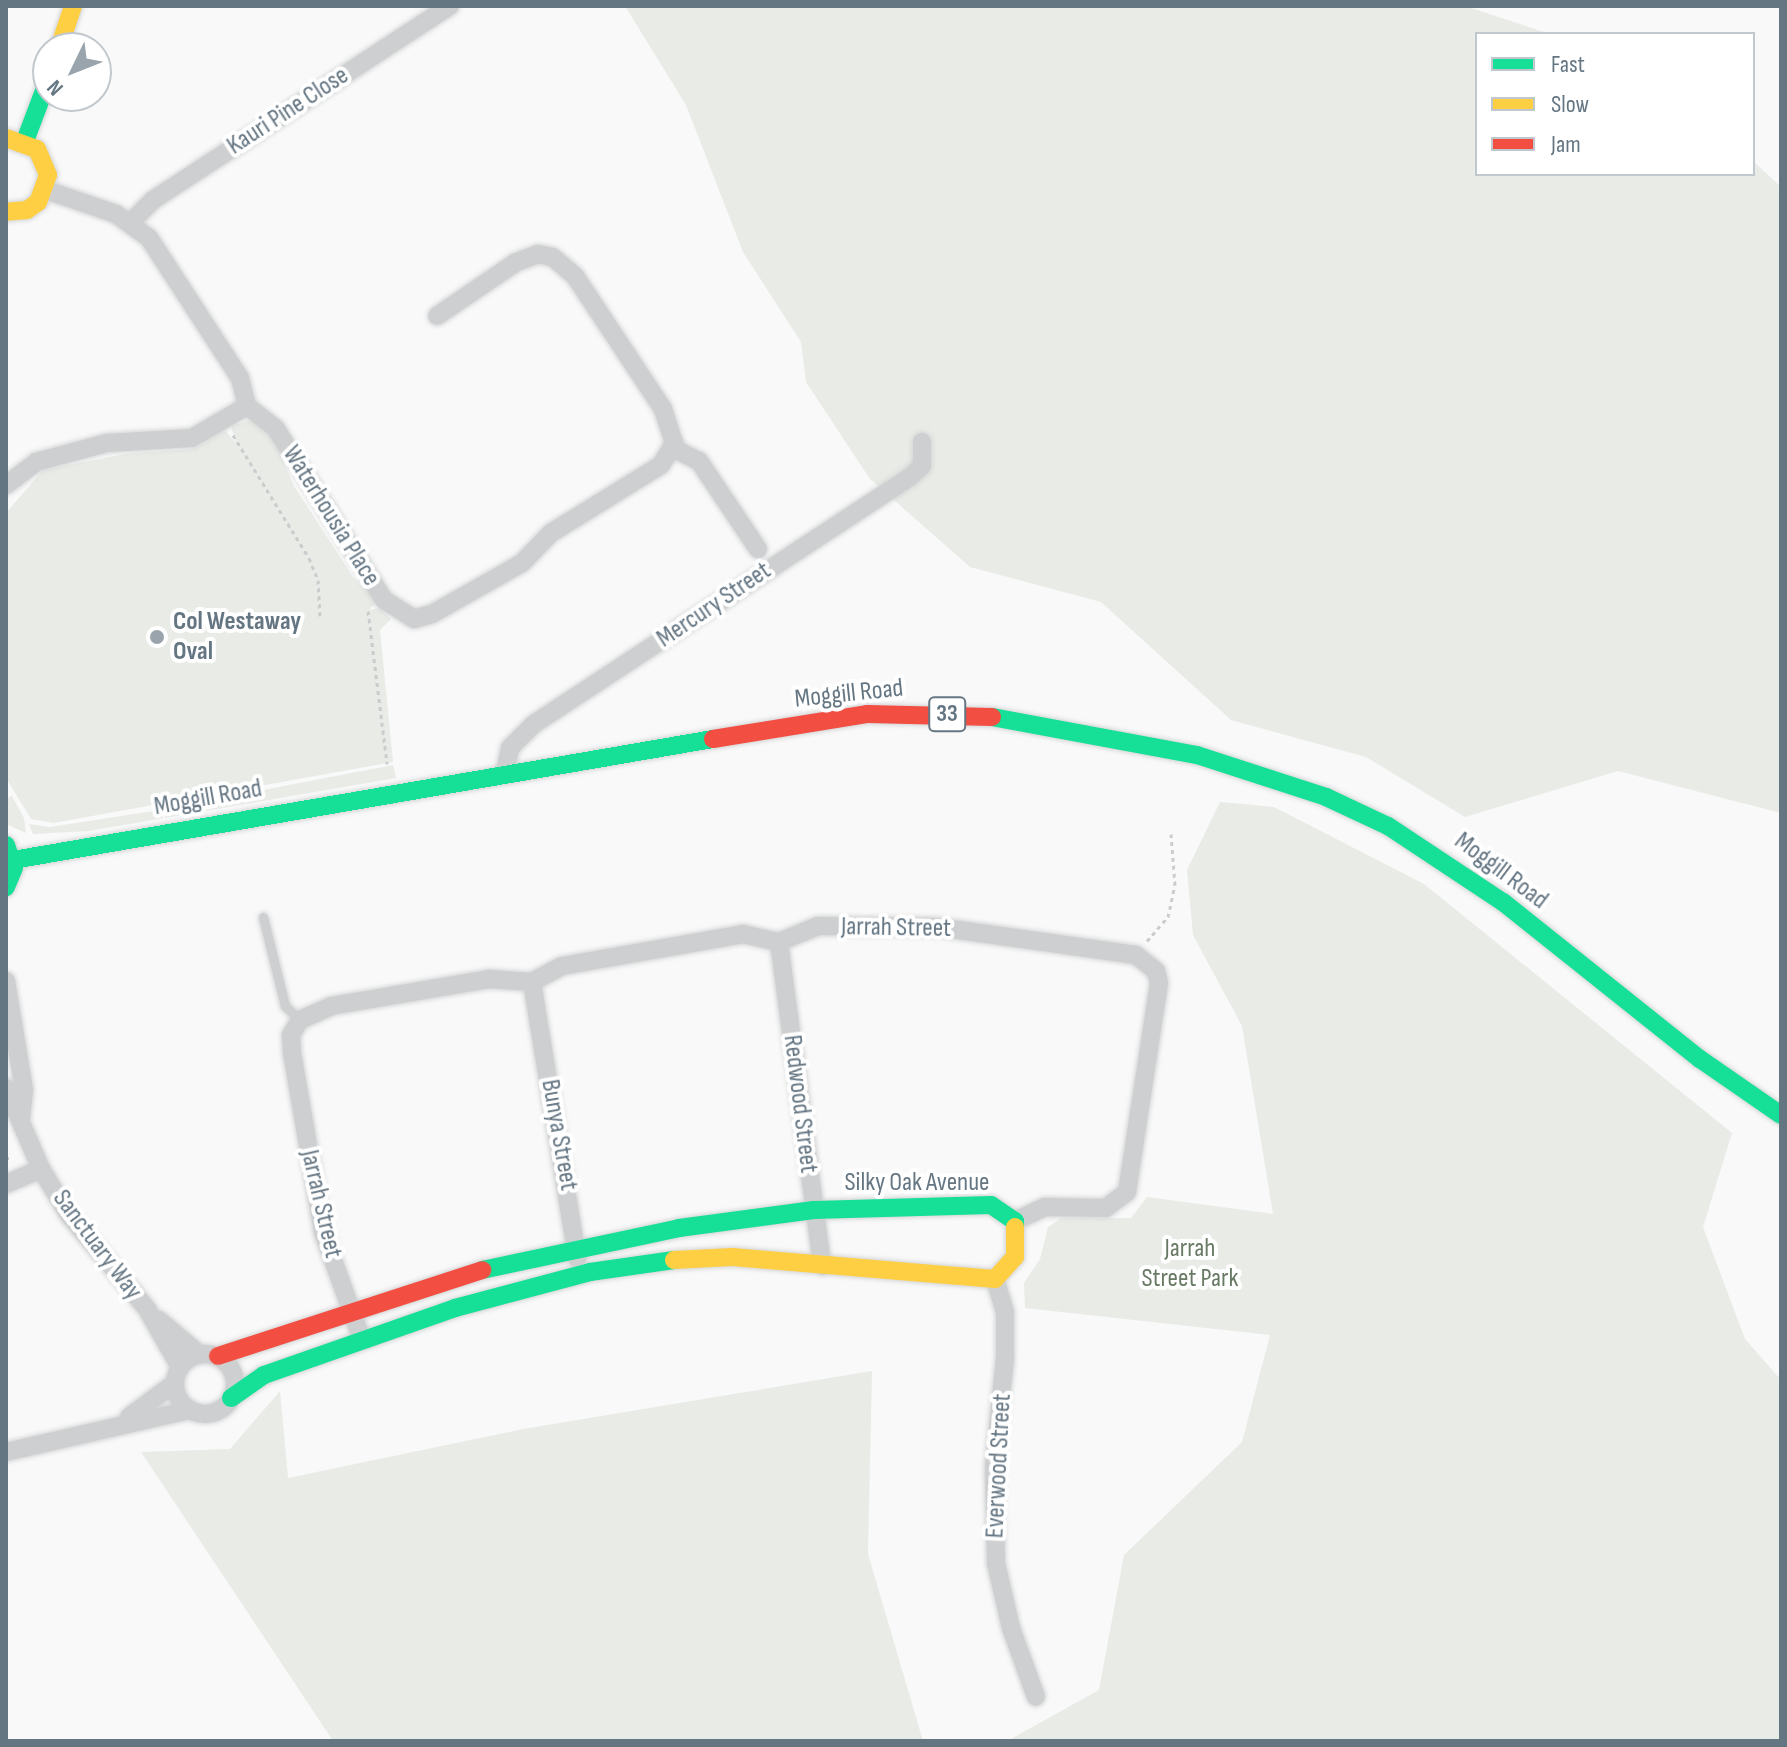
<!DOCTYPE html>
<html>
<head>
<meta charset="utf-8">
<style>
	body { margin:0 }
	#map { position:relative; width:1787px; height:1747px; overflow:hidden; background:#f9f9f9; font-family:"Sofia Sans Condensed",sans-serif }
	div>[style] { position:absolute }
	.green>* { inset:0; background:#e8ebe6 }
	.path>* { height:3px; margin-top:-1.5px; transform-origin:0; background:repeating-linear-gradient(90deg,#cbcccd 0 4px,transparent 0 8px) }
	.roads { filter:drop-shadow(0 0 2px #d5d6d7) drop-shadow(0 0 2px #d5d6d7) }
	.lane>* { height:9px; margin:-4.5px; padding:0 4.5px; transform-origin:4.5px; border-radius:4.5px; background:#cecfd0 }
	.street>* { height:18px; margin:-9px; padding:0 9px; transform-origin:9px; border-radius:9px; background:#cecfd0 }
	.street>.ring { margin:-9px; padding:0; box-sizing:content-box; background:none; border:18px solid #cecfd0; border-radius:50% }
	.fast>* { height:18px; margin:-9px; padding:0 9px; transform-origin:9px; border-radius:9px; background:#16e098 }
	.slow>* { height:18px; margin:-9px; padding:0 9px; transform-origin:9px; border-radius:9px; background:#ffcf43 }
	.jam>* { height:18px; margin:-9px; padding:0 9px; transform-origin:9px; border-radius:9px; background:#f24e42 }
	.dots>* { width:22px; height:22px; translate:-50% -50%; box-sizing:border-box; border:4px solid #fff; border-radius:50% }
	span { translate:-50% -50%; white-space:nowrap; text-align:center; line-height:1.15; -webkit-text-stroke:8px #fff; paint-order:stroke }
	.shield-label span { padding:2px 6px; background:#fff; border:2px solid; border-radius:6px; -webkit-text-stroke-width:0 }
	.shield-label { font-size:24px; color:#657683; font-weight:700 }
	.street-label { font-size:26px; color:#657683 }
	.poi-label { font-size:26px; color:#657683; font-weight:700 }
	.left { translate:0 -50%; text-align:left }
	.park-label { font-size:26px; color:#687a64 }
	.frame { position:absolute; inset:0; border:8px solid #657683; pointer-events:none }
	.legend { position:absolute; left:1475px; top:32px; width:280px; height:144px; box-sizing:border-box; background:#fff; border:2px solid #c1c8cd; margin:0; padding:10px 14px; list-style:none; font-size:24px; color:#657683 }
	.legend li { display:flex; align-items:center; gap:16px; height:40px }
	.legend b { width:40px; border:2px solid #c1c8cd }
	.north { position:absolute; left:32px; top:32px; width:80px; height:80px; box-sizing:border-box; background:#fff; border:2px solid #c1c8cd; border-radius:50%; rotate:227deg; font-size:22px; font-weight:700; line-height:32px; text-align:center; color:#657683 }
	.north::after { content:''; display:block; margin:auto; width:28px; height:36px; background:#99a4ac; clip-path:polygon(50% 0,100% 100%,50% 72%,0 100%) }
</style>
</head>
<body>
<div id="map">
	<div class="green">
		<i style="clip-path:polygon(625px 6px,1465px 6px,1550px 34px,1477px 34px,1477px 174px,1753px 174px,1753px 161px,1781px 187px,1781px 813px,1618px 771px,1465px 817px,1366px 757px,1231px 720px,1101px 602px,970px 567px,870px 479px,806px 382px,801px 342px,743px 252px,686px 105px)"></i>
		<i style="clip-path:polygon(252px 420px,272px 435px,294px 486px,353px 577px,377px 601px,369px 610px,380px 608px,391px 619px,380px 630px,393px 762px,53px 823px,31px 819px,6px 778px,6px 513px,43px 470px,125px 454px,193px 449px,225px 430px,236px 443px,231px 426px)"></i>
		<i style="clip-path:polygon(393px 765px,396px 778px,89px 831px,33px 834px,29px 824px,50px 827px,154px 811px)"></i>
		<i style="clip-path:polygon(12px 796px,24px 818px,26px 833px,6px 824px,6px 799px)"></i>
		<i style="clip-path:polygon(1220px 802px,1274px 807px,1424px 884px,1732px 1133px,1703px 1227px,1745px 1339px,1781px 1380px,1781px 1741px,1007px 1741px,1099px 1690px,1124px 1555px,1242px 1442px,1270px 1335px,1025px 1308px,1024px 1283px,1040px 1259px,1048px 1227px,1062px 1218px,1131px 1218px,1147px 1197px,1273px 1214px,1242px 1026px,1193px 935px,1187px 870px)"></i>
		<i style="clip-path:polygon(872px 1371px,868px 1554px,923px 1741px,333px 1741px,141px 1452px,230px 1449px,280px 1391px,288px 1478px,523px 1429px)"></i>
	</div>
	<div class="path">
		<i style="left:233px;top:435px;width:145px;rotate:58.3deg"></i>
		<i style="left:309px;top:558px;width:24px;rotate:68deg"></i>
		<i style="left:318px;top:580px;width:37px;rotate:87deg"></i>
		<i style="left:368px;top:611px;width:154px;rotate:82.9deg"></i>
		<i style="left:1147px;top:941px;width:32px;rotate:-49deg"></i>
		<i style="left:1168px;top:917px;width:33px;rotate:-78deg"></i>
		<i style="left:1175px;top:885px;width:51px;rotate:-94.5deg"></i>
		<i style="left:6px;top:1158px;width:3px"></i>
	</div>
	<div class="roads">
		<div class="lane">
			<i style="left:263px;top:917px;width:92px;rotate:76.1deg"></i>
			<i style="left:285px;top:1006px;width:21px;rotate:43deg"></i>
		</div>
		<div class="street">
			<i style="left:46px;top:190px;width:74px;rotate:18.9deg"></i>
			<i style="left:116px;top:214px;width:41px;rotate:36deg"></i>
			<i style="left:149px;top:238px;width:167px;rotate:57deg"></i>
			<i style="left:240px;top:378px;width:29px;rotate:76deg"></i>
			<i style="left:247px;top:406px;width:37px;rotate:38deg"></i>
			<i style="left:276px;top:429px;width:202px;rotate:57.7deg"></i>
			<i style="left:384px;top:600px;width:36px;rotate:32deg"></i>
			<i style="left:414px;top:619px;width:19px;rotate:-16deg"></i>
			<i style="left:432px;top:614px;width:103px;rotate:-29.5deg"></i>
			<i style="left:522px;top:563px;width:42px;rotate:-46deg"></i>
			<i style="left:551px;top:533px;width:129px;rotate:-31.7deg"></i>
			<i style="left:661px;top:465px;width:26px;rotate:-59deg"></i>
			<i style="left:674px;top:443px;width:36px;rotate:-108deg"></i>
			<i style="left:663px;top:409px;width:159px;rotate:-123.5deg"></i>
			<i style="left:575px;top:276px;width:30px;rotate:-140deg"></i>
			<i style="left:552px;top:257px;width:14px;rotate:-168deg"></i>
			<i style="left:538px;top:254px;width:25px;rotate:159deg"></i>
			<i style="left:515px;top:263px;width:94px;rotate:145.8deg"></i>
			<i style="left:131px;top:222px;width:31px;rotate:-45deg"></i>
			<i style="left:153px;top:200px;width:355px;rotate:-33.2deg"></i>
			<i style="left:673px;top:448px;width:29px;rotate:27deg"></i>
			<i style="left:699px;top:461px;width:106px;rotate:56.2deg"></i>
			<i style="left:6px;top:485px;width:38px;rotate:-37deg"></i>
			<i style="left:36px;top:462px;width:73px;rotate:-15deg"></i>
			<i style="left:107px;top:443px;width:85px;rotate:-3.4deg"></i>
			<i style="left:192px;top:438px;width:64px;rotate:-30.2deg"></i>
			<i style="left:505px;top:772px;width:25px;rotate:-78deg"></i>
			<i style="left:510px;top:748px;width:34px;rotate:-45deg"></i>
			<i style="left:534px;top:724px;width:448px;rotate:-33.3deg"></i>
			<i style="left:909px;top:478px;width:18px;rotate:-43deg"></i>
			<i style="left:922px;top:466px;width:24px;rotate:-90deg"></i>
			<i style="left:779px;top:942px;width:327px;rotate:82.4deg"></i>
			<i style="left:6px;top:981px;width:110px;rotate:80.6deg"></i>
			<i style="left:24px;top:1090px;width:27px;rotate:96deg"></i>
			<i style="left:532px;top:982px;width:280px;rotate:80.7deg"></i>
			<i style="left:6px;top:1088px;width:88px;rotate:66.6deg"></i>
			<i style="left:41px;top:1169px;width:54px;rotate:58.7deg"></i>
			<i style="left:69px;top:1215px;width:122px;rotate:50.3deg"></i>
			<i style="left:147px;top:1309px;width:67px;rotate:60.4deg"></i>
			<i style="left:6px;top:1184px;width:38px;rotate:-23deg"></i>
			<i style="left:995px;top:1279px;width:34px;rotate:73deg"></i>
			<i style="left:1005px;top:1312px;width:46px;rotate:90deg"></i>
			<i style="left:1005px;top:1358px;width:109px;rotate:95.8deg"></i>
			<i style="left:994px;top:1466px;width:97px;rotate:88.8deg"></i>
			<i style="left:996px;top:1563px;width:67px;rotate:77deg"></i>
			<i style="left:1011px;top:1628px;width:73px;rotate:70.1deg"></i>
			<i style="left:159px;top:1320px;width:52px;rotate:40.4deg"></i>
			<i style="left:362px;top:1340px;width:115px;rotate:-109.9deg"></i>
			<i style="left:323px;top:1232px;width:182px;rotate:-99.8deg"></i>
			<i style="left:292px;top:1053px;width:18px;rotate:-93deg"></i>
			<i style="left:291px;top:1035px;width:17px;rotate:-59deg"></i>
			<i style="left:300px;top:1020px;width:34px;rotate:-24deg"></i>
			<i style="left:331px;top:1006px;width:160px;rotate:-9.7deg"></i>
			<i style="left:489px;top:979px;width:43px;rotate:4deg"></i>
			<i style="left:532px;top:982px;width:34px;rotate:-28deg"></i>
			<i style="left:562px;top:966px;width:184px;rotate:-10deg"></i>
			<i style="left:743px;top:934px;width:37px;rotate:13deg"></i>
			<i style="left:779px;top:942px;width:42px;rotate:-22.3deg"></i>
			<i style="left:818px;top:926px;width:119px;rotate:0.5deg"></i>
			<i style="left:937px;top:927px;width:201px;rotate:8deg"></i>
			<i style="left:1136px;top:955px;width:26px;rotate:39deg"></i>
			<i style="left:1156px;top:971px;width:12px;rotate:76deg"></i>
			<i style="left:1159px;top:983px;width:211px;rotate:98.7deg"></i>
			<i style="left:1127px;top:1192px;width:26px;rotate:143deg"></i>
			<i style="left:1106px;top:1208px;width:61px;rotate:-179.1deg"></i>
			<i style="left:1045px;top:1207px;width:33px;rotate:155deg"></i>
			<i class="ring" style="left:175px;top:1354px;width:42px;height:42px"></i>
			<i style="left:129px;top:1417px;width:57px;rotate:-36.5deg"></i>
			<i style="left:6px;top:1452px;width:189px;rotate:-12.9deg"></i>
		</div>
		<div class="fast">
			<i style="left:25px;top:141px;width:65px;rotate:-69.3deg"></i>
			<i style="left:992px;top:717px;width:208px;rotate:10.5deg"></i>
			<i style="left:1197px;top:755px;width:136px;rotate:18deg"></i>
			<i style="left:1326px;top:797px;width:68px;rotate:25.1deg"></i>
			<i style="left:1388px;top:826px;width:138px;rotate:33.5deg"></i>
			<i style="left:1503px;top:902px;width:252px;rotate:38.6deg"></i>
			<i style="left:1700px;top:1059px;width:98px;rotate:34.7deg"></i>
			<i style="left:6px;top:845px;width:24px;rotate:71deg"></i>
			<i style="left:14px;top:868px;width:21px;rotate:113deg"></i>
			<i style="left:13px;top:860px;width:710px;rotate:-9.81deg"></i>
			<i style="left:482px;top:1270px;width:201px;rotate:-12deg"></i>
			<i style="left:679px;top:1228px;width:136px;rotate:-7.6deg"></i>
			<i style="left:814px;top:1210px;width:177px;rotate:-1.6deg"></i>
			<i style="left:991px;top:1205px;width:29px;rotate:34deg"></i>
			<i style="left:1015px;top:1221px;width:6px;rotate:90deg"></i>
			<i style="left:231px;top:1398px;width:40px;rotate:-34.9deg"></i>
			<i style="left:264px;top:1375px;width:202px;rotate:-19.3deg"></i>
			<i style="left:455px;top:1308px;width:140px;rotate:-14.9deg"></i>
			<i style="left:590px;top:1272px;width:85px;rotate:-8.1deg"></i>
		</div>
		<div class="slow">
			<i style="left:59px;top:48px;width:44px;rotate:-71.6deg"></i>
			<i style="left:6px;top:138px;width:33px;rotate:20deg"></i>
			<i style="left:37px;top:149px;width:28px;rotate:67deg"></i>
			<i style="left:48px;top:175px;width:29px;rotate:110deg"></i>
			<i style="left:38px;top:202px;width:14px;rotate:144deg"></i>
			<i style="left:27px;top:210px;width:21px;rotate:175deg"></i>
			<i style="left:674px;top:1260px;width:58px;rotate:-3deg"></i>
			<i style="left:732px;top:1257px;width:264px;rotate:4.8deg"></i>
			<i style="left:995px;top:1279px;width:30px;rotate:-48deg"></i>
			<i style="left:1015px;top:1257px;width:30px;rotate:-90deg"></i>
		</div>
		<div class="jam">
			<i style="left:713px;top:739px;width:157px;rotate:-9.2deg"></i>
			<i style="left:868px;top:714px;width:124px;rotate:1.4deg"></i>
			<i style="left:218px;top:1356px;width:278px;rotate:-18deg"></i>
		</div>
	</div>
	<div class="dots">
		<i style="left:157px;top:637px;background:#99a4ac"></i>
	</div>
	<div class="shield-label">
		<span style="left:947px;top:714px">33</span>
	</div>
	<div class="street-label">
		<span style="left:288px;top:111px;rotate:-33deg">Kauri Pine Close</span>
		<span style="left:331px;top:516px;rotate:58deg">Waterhousia Place</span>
		<span style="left:714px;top:605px;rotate:-34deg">Mercury Street</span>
		<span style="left:849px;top:694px;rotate:-6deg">Moggill Road</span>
		<span style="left:208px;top:798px;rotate:-10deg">Moggill Road</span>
		<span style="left:1501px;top:871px;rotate:37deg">Moggill Road</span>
		<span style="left:896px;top:928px;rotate:1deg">Jarrah Street</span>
		<span style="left:800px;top:1104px;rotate:83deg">Redwood Street</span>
		<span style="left:559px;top:1135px;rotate:80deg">Bunya Street</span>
		<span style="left:917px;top:1183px">Silky Oak Avenue</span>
		<span style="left:321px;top:1204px;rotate:77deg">Jarrah Street</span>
		<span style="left:97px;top:1245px;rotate:53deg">Sanctuary Way</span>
		<span style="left:999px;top:1466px;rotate:-87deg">Everwood Street</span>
	</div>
	<div class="poi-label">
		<span class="left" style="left:173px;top:637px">Col Westaway<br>Oval</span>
	</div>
	<div class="park-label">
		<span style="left:1190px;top:1264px">Jarrah<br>Street Park</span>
	</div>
	<div class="frame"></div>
	<ul class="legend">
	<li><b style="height:10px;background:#16e098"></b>Fast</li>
	<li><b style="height:10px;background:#ffcf43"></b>Slow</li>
	<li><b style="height:10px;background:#f24e42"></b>Jam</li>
	</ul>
	<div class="north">N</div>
</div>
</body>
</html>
